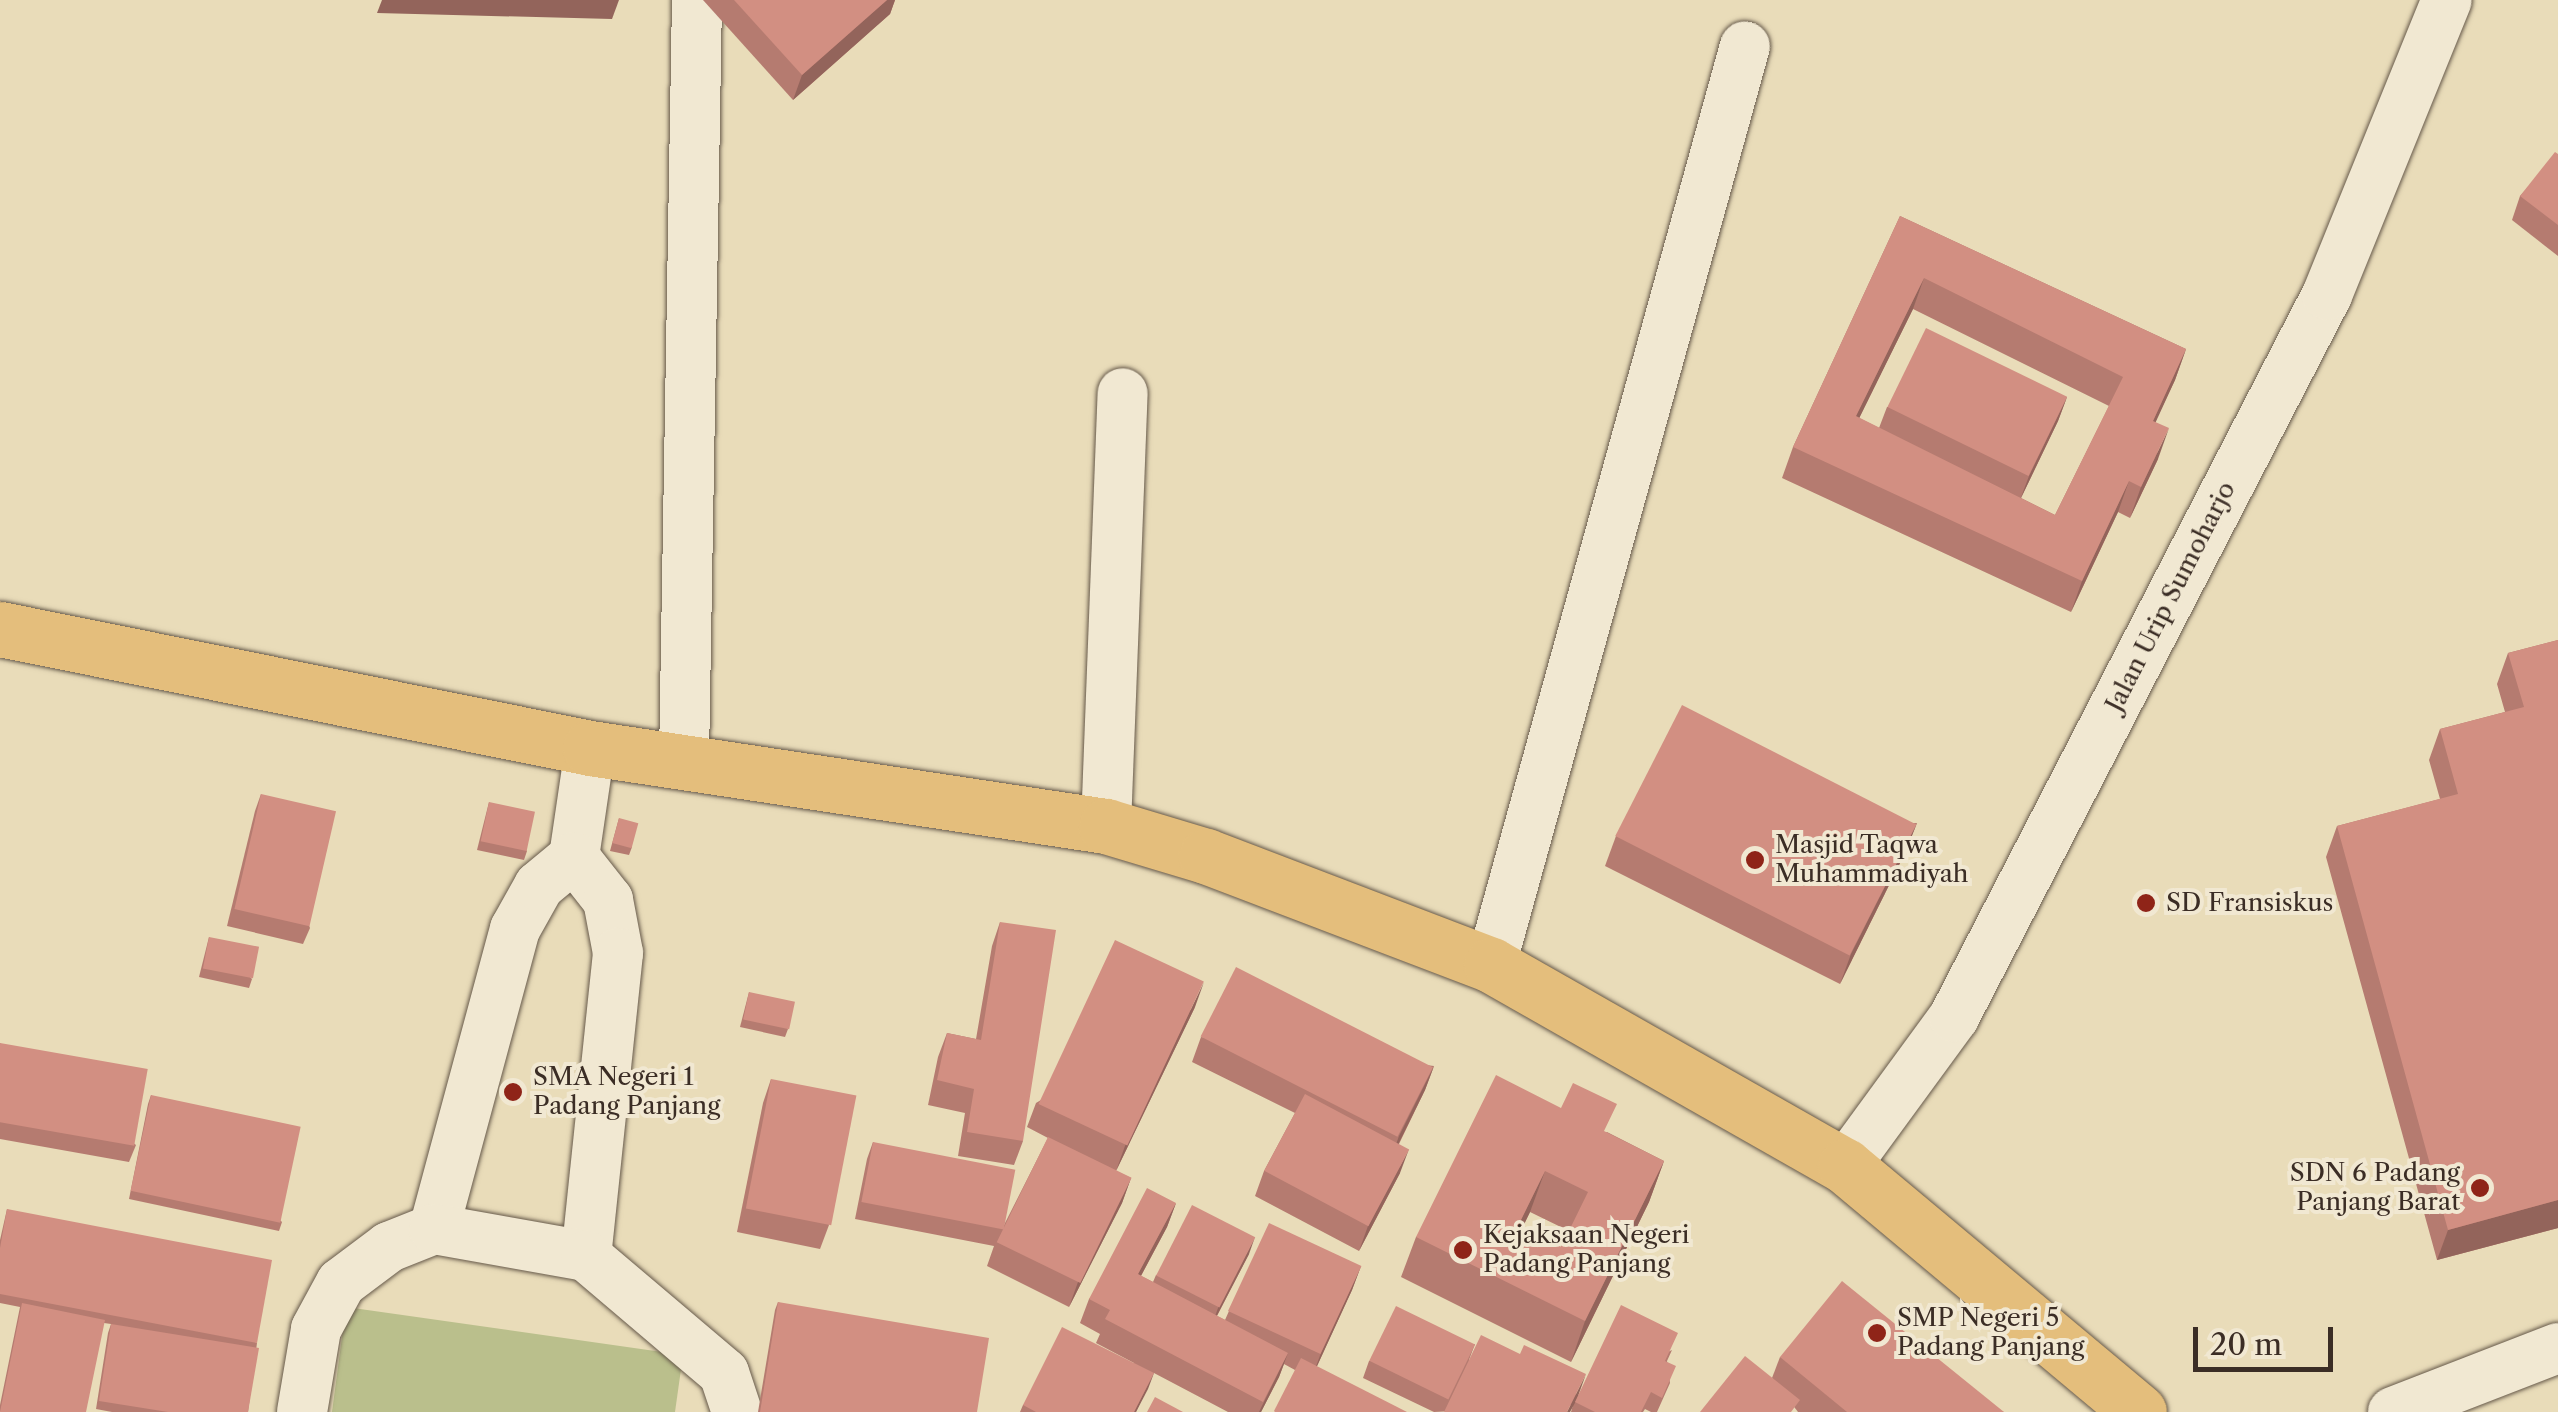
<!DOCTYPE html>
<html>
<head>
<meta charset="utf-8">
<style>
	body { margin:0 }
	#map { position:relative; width:2558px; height:1412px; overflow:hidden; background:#e9dcb9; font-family:"Libre Caslon Text",serif }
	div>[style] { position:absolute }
	.green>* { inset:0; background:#babf8c }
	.roads { filter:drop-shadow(0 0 2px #66594a) drop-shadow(0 0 2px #66594a) }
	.minor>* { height:50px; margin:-25px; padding:0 25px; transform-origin:25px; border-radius:25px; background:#f1e8d2 }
	.highway>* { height:55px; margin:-27.5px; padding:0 27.5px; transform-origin:27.5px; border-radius:27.5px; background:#e4be7c }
	.wall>* { inset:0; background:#b57b70 }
	.shaded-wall>* { inset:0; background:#93645b }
	.building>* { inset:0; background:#d28f82; transform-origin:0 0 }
	.dots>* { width:28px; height:28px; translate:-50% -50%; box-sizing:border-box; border:5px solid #f1e8d2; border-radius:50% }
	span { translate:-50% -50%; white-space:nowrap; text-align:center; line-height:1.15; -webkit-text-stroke:8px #f1e8d2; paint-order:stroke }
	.street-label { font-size:25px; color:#3b2d25 }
	.poi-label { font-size:25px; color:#3b2d25 }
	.left { translate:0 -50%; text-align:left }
	.right { translate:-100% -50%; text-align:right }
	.scale { position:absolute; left:2193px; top:1327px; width:140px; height:45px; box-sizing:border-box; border:5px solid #3b2d25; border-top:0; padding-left:12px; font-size:30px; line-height:35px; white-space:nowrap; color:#3b2d25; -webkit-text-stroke:8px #f1e8d2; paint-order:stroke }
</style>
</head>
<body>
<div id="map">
	<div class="green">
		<i style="clip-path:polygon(346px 1307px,683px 1355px,675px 1412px,332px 1412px)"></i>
	</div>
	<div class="roads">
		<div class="minor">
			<i style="left:684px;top:759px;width:759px;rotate:-89.02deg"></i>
			<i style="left:1106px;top:826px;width:433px;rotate:-87.8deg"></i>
			<i style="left:574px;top:857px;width:110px;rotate:-81.6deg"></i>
			<i style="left:1491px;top:965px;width:953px;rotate:-74.55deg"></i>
			<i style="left:1845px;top:1166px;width:185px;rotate:-53.8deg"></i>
			<i style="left:1954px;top:1017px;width:813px;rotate:-62.68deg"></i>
			<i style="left:2327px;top:295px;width:318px;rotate:-67.9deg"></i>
			<i style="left:434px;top:1229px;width:311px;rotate:-74.9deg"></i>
			<i style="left:515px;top:929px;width:49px;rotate:-60.8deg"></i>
			<i style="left:539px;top:886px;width:45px;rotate:-39.6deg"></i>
			<i style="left:574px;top:857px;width:55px;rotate:51.7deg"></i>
			<i style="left:608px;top:900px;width:54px;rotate:79.3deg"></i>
			<i style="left:618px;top:953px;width:305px;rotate:96deg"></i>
			<i style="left:302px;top:1412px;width:84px;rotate:-80.4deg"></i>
			<i style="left:316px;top:1329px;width:52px;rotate:-61.5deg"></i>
			<i style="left:341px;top:1283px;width:60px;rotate:-36.9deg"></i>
			<i style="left:389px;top:1247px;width:48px;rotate:-21.8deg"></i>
			<i style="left:434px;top:1229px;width:154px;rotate:10.1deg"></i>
			<i style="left:586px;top:1256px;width:181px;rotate:40.3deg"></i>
			<i style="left:724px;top:1373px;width:41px;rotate:71.6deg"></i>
			<i style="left:2393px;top:1412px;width:177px;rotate:-21.2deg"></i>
		</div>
		<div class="highway">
			<i style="left:0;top:629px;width:602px;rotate:11.4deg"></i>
			<i style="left:590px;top:748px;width:522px;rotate:8.6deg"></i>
			<i style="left:1106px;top:826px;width:104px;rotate:16.7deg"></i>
			<i style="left:1206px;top:856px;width:305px;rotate:20.9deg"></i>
			<i style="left:1491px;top:965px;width:407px;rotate:29.6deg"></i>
			<i style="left:1845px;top:1166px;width:383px;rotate:39.9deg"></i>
		</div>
	</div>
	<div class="wall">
		<i style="clip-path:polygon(703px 0,895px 0,890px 14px,793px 100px)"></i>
		<i style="clip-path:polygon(2558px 154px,2558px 256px,2512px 220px,2520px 196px)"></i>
		<i style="clip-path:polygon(evenodd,1900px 216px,2186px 349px,2175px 380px,2155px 422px,2158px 459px,2130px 518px,2118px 512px,2071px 612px,1782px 478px,1793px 447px,1900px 216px,1913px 309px,2109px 406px,2055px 515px,2021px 498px,2058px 421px,2067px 397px,1887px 407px,1879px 428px,1859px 418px,1913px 309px)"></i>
		<i style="clip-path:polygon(2558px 640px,2558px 1228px,2437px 1260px,2326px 857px,2337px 826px,2440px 799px,2429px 760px,2440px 729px,2505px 712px,2497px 684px,2508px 653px)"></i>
		<i style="clip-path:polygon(261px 794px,310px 928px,303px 944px,227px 926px,255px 811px)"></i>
		<i style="clip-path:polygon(489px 802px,527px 851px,524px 860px,477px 850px)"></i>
		<i style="clip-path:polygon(619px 818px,632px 847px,629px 855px,610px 851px)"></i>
		<i style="clip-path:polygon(1917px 823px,1905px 853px,1840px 984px,1605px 866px,1616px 836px)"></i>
		<i style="clip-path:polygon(1000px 922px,1023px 1141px,1014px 1165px,958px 1156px,965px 1113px,928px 1105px,938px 1057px,947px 1033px,976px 1039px,992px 946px)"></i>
		<i style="clip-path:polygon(209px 937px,252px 979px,249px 988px,199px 977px)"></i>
		<i style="clip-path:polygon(749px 992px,788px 1029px,785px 1037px,740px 1027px)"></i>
		<i style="clip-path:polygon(1195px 1007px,1116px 1171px,1131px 1178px,1122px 1203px,1069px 1307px,987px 1266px,994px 1246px,855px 1219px,867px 1159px,873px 1142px,1003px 1227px,1048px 1138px,1027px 1127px,1036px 1103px)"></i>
		<i style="clip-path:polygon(1201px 1037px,1434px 1066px,1425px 1090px,1399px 1144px,1400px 1173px,1359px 1251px,1255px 1196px,1264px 1171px,1295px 1113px,1192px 1062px)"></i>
		<i style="clip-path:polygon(0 1043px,136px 1145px,129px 1162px,0 1139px)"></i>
		<i style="clip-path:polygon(771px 1079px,829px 1225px,820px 1249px,737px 1232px,763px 1103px)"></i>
		<i style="clip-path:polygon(151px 1095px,282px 1222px,279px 1231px,129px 1199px,148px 1104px)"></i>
		<i style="clip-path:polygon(evenodd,1607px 1132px,1664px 1161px,1649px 1202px,1571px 1362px,1401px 1277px,1416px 1237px,1607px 1132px,1530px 1212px,1569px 1231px,1561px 1247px,1522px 1228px,1530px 1212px)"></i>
		<i style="clip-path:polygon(1176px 1203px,1167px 1227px,1141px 1276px,1153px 1282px,1156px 1275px,1249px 1254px,1217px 1316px,1225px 1320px,1229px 1311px,1361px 1266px,1352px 1290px,1317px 1366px,1295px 1370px,1284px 1364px,1279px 1377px,1261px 1412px,1228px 1412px,1154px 1373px,1136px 1412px,1020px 1412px,1023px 1405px,1134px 1363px,1096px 1343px,1100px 1334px,1080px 1323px,1089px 1299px)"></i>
		<i style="clip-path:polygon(7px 1209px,257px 1343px,248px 1412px,112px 1412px,96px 1409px,108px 1333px,111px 1324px,104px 1323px,0 1412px,0 1405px,20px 1307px,0 1303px,0 1240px)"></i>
		<i style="clip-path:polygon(778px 1302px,977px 1412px,758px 1412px,775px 1310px)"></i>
		<i style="clip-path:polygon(1475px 1344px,1469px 1360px,1578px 1395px,1672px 1350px,1667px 1361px,1670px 1383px,1657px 1412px,1651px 1412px,1645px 1409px,1643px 1412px,1571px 1412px,1573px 1405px,1434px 1412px,1363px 1378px,1369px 1361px)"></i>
		<i style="clip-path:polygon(1780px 1357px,2004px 1412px,1798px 1412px,1772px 1378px)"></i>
	</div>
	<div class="shaded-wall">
		<i style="clip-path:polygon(382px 0,619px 0,612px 19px,377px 13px)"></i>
		<i style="clip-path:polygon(887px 0,895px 0,890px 14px,793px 100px,802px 75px)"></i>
		<i style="clip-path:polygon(1924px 278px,1913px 309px,1845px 447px,1856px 416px)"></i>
		<i style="clip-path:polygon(2186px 349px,2175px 380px,2142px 452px,2153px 421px)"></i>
		<i style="clip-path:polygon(2067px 397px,2058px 421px,2020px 500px,2029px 476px)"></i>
		<i style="clip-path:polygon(2169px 428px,2158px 459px,2130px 518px,2141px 487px)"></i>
		<i style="clip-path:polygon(2129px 481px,2118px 512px,2071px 612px,2082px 581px)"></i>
		<i style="clip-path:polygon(1917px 823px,1905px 853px,1840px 984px,1851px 954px)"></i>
		<i style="clip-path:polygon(1204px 982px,1195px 1007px,1116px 1171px,1125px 1146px)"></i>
		<i style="clip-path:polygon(1434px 1066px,1425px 1090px,1390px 1161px,1399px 1136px)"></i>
		<i style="clip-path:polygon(1409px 1149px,1400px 1173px,1359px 1251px,1368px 1226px)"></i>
		<i style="clip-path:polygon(1664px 1161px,1649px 1202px,1571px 1362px,1585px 1321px)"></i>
		<i style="clip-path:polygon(1545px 1171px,1530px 1212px,1504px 1266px,1518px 1226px)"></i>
		<i style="clip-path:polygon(1131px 1178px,1122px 1203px,1069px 1307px,1078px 1282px)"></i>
		<i style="clip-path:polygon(2558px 1200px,2558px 1228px,2437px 1260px,2448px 1230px)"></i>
		<i style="clip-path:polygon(1176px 1203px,1167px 1227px,1129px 1298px,1138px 1274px)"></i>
		<i style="clip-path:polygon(1255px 1237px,1249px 1254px,1212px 1325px,1218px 1308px)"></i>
		<i style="clip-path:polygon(1361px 1266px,1352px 1290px,1312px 1377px,1321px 1353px)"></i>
		<i style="clip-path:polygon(1288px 1353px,1279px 1377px,1261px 1412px,1259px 1412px)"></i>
		<i style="clip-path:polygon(1154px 1373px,1148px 1389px,1136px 1412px,1134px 1412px)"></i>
		<i style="clip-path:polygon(1586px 1374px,1577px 1399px,1570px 1412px,1567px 1412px)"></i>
	</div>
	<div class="building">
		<i style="clip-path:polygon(734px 0,887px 0,802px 75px)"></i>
		<i style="clip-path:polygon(2555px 152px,2558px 154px,2558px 225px,2520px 196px)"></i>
		<i style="clip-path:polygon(evenodd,1900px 216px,2186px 349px,2153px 421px,2169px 428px,2141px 487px,2129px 481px,2082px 581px,1793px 447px,1900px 216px,1924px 278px,2123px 377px,2055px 515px,1856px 416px,1924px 278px)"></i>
		<i style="left:1926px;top:328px;width:157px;height:88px;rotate:26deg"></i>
		<i style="clip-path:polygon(2558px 640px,2558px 1200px,2448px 1230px,2337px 826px,2458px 794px,2440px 729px,2524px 707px,2508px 653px)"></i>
		<i style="left:1682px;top:705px;width:263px;height:147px;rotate:27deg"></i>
		<i style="left:261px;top:794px;width:77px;height:118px;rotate:13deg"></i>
		<i style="left:489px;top:802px;width:47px;height:40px;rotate:12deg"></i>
		<i style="left:619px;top:818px;width:20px;height:26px;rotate:15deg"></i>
		<i style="clip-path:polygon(1000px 922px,1056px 930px,1023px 1141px,967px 1132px,974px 1089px,937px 1080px,947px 1033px,981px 1040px)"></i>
		<i style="left:209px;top:937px;width:51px;height:32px;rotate:11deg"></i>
		<i style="left:1115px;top:940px;width:98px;height:181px;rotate:25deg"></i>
		<i style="left:1236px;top:967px;width:221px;height:78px;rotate:27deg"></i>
		<i style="left:749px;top:992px;width:47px;height:28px;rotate:12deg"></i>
		<i style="left:0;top:1043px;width:150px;height:78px;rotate:10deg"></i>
		<i style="clip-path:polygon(evenodd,1496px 1075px,1561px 1108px,1573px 1083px,1617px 1104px,1604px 1131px,1664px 1161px,1585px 1321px,1416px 1237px,1496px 1075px,1545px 1171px,1588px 1192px,1561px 1247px,1518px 1226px,1545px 1171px)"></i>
		<i style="left:771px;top:1079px;width:87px;height:132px;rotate:11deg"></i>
		<i style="left:1305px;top:1094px;width:118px;height:87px;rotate:28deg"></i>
		<i style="left:151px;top:1095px;width:153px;height:98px;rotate:12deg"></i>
		<i style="left:1048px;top:1137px;width:93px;height:117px;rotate:26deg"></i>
		<i style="left:873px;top:1142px;width:145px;height:61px;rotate:11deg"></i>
		<i style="clip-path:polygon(1147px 1188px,1176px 1203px,1138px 1274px,1288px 1353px,1263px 1402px,1105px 1319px,1110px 1310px,1089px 1299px)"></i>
		<i style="left:1192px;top:1205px;width:71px;height:79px;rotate:27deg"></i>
		<i style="clip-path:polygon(7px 1209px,272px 1260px,257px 1343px,0 1294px,0 1248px)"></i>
		<i style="left:1269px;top:1223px;width:102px;height:97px;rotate:25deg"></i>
		<i style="clip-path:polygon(1842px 1281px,2004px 1412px,1847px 1412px,1780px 1357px)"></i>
		<i style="clip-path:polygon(778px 1302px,989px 1338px,977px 1412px,760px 1412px)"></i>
		<i style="clip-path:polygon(22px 1303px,105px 1320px,86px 1412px,0 1412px)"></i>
		<i style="clip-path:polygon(1621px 1305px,1678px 1333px,1665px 1361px,1676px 1366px,1662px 1398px,1651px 1392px,1641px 1412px,1595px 1412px,1575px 1402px)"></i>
		<i style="left:1396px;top:1306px;width:88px;height:61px;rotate:26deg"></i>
		<i style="clip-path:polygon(111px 1324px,259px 1348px,248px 1412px,168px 1412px,99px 1401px)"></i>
		<i style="clip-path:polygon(1062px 1327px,1154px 1373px,1134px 1412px,1036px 1412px,1023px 1405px)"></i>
		<i style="clip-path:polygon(1481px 1335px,1520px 1354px,1524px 1345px,1586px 1374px,1567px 1412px,1444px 1412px)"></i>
		<i style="clip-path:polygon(1745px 1356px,1800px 1400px,1791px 1412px,1700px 1412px)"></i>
		<i style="clip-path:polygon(1301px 1358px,1407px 1412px,1275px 1412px,1274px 1411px)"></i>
		<i style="clip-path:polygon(1155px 1397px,1183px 1412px,1147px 1412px)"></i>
	</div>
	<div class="dots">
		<i style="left:1755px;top:860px;background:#8f2418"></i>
		<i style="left:2146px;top:903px;background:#8f2418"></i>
		<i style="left:513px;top:1092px;background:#8f2418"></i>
		<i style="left:2480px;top:1188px;background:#8f2418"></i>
		<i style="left:1463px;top:1250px;background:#8f2418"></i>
		<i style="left:1877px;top:1333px;background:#8f2418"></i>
	</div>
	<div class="street-label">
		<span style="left:2171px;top:597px;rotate:-63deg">Jalan Urip Sumoharjo</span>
	</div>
	<div class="poi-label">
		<span class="left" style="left:1775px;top:860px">Masjid Taqwa<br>Muhammadiyah</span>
		<span class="left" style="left:2166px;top:903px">SD Fransiskus</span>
		<span class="left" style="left:533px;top:1092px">SMA Negeri 1<br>Padang Panjang</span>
		<span class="right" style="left:2460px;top:1188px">SDN 6 Padang<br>Panjang Barat</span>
		<span class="left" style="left:1483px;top:1250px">Kejaksaan Negeri<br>Padang Panjang</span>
		<span class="left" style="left:1897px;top:1333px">SMP Negeri 5<br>Padang Panjang</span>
	</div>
	<div class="scale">20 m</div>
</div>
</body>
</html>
